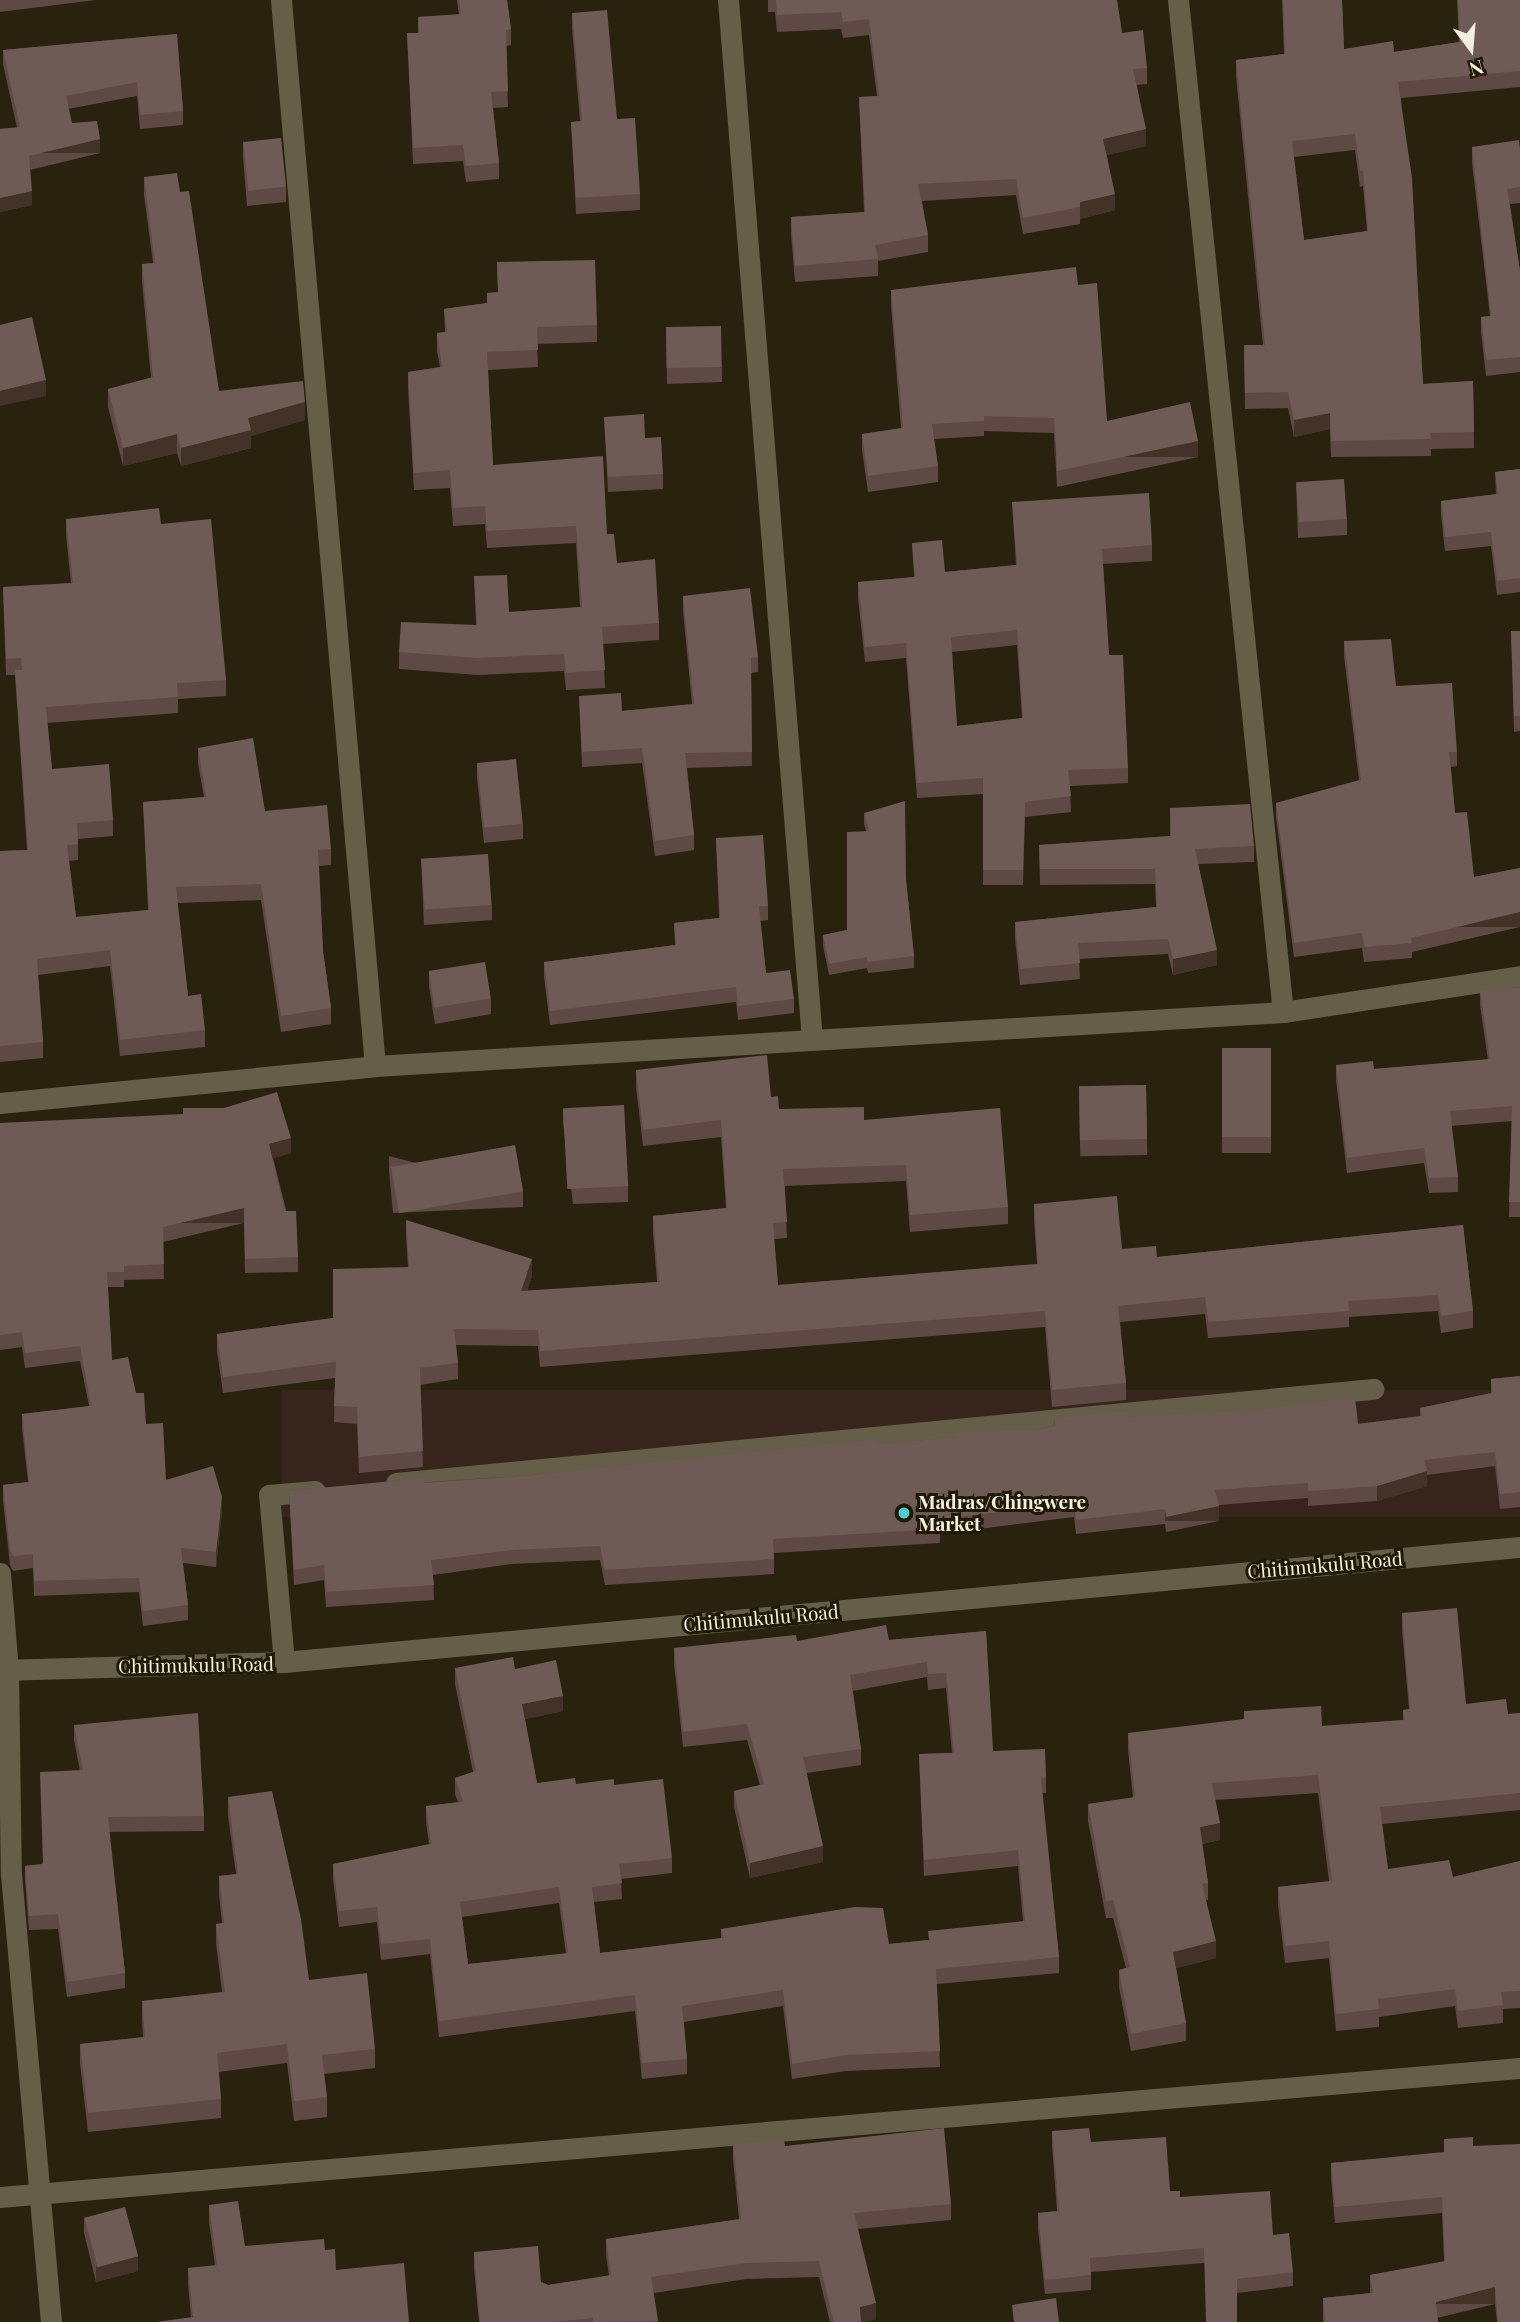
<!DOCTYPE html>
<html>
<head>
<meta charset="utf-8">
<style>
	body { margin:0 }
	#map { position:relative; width:1520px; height:2322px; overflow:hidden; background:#28220f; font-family:"Playfair Display",serif }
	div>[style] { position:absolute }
	.commercial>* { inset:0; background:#37251d; transform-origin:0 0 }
	.street>* { height:21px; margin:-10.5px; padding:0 10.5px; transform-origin:10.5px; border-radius:10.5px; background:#655e49 }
	.secondary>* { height:21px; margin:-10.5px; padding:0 10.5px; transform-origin:10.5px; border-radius:10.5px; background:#655e49 }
	.wall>* { inset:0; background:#5e4945; transform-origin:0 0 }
	.shaded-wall>* { inset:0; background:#423228; transform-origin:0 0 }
	.building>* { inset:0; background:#6e5b56; transform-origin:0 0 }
	.dots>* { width:19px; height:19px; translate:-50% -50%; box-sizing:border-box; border:4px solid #1f1906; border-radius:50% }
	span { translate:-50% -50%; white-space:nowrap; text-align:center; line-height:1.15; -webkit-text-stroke:6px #1f1906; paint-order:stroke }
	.poi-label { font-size:19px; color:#f2eee2; font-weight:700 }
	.left { translate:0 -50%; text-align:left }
	.street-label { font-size:19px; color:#f2eee2 }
	.north { position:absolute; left:1436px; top:14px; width:70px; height:70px; -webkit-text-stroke:5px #1f1906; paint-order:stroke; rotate:164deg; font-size:19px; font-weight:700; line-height:28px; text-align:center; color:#f2eee2 }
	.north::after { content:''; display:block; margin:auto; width:24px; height:32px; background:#f2eee2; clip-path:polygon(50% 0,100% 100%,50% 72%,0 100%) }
</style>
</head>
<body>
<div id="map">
	<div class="commercial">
		<i style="left:1520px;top:1390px;width:127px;height:1238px;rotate:90deg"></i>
	</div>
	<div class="street">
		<i style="left:281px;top:0;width:1070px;rotate:84.96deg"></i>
		<i style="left:728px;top:0;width:1043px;rotate:85.38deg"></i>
		<i style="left:1178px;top:0;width:1017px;rotate:84.08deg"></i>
		<i style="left:0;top:1103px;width:377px;rotate:-5.6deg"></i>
		<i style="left:375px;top:1066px;width:910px;rotate:-3.4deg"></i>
		<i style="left:1283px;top:1012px;width:240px;rotate:-8.6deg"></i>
		<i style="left:396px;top:1483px;width:982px;rotate:-5.5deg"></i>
		<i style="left:0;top:1573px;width:97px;rotate:85.3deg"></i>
		<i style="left:8px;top:1670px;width:204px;rotate:89.2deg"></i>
		<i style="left:11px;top:1874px;width:450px;rotate:84.9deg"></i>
		<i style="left:284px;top:1662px;width:168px;rotate:-95.1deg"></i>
		<i style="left:269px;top:1495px;width:46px;rotate:-5deg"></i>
		<i style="left:0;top:2197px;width:1525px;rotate:-4.85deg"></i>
	</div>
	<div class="secondary">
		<i style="left:0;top:1670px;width:284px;rotate:-1.6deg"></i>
		<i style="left:284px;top:1662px;width:1241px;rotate:-5.32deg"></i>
	</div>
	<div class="wall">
		<i style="clip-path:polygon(0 0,96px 0,0 12px)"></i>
		<i style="clip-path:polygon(457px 0,507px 0,511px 29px,511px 45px,506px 46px,508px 107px,493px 108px,499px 163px,499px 179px,466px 182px,463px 161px,413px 164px,407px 33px,418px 33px,418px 17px,459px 15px)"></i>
		<i style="clip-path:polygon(768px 0,1117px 0,1122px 33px,1147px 68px,1147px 84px,1137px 85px,1146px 146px,1107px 155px,1115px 210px,1080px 219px,1080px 224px,1023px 234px,1016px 195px,922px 201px,928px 235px,928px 252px,878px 261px,878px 276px,795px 282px,791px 234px,791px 217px,864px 212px,859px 97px,877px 96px,869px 35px,843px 38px,841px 29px,777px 32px,775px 12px,768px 12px)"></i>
		<i style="clip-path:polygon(evenodd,1282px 0,1342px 0,1344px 49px,1394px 52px,1459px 42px,1457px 0,1520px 0,1520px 87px,1401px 98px,1423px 384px,1473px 381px,1474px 448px,1431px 449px,1431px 456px,1331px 457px,1330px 429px,1294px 437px,1288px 408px,1245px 409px,1244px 345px,1263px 345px,1236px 76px,1236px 60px,1284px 54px,1282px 0,1355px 150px,1360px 187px,1363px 186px,1367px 231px,1304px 240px,1294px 157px,1355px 150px)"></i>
		<i style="clip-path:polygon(572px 13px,617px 119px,640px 194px,640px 210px,576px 214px,571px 122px,580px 121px,572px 28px)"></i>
		<i style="clip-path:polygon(177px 34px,183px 111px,183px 125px,140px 129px,137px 96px,68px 109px,72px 123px,100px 153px,30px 170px,32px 205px,0 212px,0 129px,17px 128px,3px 64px,3px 50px)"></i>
		<i style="clip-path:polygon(243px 141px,286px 187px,286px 202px,247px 206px,243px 157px)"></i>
		<i style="clip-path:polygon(1472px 147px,1520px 149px,1520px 203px,1510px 204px,1520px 271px,1520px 372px,1486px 376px,1481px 332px,1481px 317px,1490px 316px,1472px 163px)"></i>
		<i style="clip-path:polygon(144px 177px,180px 192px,219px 391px,305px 420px,251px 436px,251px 448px,181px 466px,177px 453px,123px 466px,108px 407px,108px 389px,151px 378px,142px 282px,142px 264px,153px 263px,144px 195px)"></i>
		<i style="clip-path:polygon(497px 262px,597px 325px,597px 342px,537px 344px,538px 367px,488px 370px,493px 465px,607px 534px,617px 563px,659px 623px,659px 640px,603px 644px,605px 688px,566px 690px,564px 671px,478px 675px,399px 669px,399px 652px,476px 625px,474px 576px,509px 612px,580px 607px,576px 543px,487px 548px,485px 524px,453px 526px,450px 488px,414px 490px,408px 389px,408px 372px,440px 367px,437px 351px,437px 333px,445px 332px,444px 309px,487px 303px,498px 292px)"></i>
		<i style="clip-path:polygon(1078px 285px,1107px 421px,1198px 457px,1057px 487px,1054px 433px,984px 431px,984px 436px,934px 439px,938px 466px,938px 482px,868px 492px,862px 450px,862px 434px,901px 428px,891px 306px,891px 290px)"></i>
		<i style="clip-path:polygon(666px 328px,722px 367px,722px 382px,667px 384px)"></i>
		<i style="clip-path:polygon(604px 417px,645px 438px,663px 474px,663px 489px,608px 492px)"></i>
		<i style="clip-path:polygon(1520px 469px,1520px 592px,1497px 595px,1491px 546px,1445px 551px,1441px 515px,1441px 501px,1496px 494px,1495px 472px)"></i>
		<i style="clip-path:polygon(1296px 483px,1347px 519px,1347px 535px,1298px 538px)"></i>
		<i style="clip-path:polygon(evenodd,1012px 502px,1152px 545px,1152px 561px,1103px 564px,1109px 655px,1128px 768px,1128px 783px,1070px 786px,1071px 812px,1025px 817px,1023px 885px,983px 885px,983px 794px,917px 798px,906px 658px,865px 662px,858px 598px,858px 582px,914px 577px,912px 543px,945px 572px,1016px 565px,1012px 502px,1017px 645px,1022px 718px,957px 726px,952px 652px,1017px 645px)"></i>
		<i style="clip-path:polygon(66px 519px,161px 524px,226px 680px,226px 696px,178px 699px,178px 713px,47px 723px,52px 769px,113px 820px,113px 836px,78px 839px,78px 860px,69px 861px,76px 917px,148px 910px,143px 802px,204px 797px,198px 764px,198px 748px,265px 811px,331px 849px,331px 865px,319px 866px,323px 951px,331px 1008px,331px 1024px,281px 1032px,261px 900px,177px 903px,188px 996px,205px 1030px,205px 1047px,120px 1056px,110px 966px,38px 975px,43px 1042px,43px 1058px,0 1062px,0 851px,27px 850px,15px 675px,6px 675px,3px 587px,71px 583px,66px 535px)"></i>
		<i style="clip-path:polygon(683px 596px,758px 657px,758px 672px,751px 673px,752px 766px,687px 768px,694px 835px,694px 850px,655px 856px,642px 763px,582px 767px,579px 696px,622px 711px,692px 704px,683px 611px)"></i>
		<i style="clip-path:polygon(1511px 631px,1520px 631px,1520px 731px,1514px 732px)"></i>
		<i style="clip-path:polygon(1344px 641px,1396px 686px,1457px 752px,1457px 766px,1451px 767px,1455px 813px,1474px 877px,1520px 868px,1520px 927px,1412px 952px,1412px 958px,1364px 962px,1362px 948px,1294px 957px,1276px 817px,1276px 803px,1359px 780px,1344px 656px)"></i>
		<i style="clip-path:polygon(477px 763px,523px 824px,523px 839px,484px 843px,477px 778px)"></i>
		<i style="clip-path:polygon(1170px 808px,1254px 846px,1254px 862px,1198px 864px,1217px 965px,1173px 975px,1168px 954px,1079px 959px,1080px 979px,1020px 985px,1015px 938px,1015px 922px,1156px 907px,1155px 884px,1040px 885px,1039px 845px,1170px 836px)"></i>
		<i style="clip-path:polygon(864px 813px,906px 880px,914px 956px,914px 968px,868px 973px,867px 968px,829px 975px,823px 946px,823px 935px,847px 930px,866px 831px,864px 824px)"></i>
		<i style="clip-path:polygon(716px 838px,768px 906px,768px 920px,760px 921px,766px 973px,794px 999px,794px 1013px,738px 1020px,736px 1002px,550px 1025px,544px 977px,544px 962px,675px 945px,674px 923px,719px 918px)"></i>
		<i style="clip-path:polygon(421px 859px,492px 905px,492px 920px,424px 925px)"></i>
		<i style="clip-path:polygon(429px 972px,491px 999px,491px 1014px,435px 1024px,429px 987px)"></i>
		<i style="clip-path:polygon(1520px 987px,1520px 1217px,1509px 1217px,1512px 1121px,1451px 1126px,1458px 1177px,1458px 1192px,1429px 1193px,1424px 1163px,1347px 1173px,1336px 1080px,1336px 1065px,1374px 1069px,1488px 1060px,1480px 1005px,1480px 990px)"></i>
		<i style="left:1222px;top:1048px;width:49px;height:105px"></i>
		<i style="clip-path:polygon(636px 1070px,771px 1097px,779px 1109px,864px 1120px,1008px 1207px,1008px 1224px,910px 1232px,906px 1181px,785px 1186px,787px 1238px,774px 1239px,778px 1285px,1037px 1264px,1034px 1220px,1034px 1204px,1122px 1249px,1157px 1257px,1463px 1225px,1473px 1311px,1473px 1328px,1441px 1333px,1438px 1311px,1349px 1317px,1349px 1327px,1208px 1338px,1205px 1314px,1120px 1322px,1126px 1383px,1126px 1400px,1052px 1407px,1045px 1327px,540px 1367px,538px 1346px,456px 1345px,458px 1363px,458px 1379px,420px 1385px,423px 1467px,359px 1473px,357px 1424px,334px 1422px,335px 1378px,223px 1393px,217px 1351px,217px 1334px,333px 1318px,408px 1267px,406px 1236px,406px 1220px,532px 1276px,527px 1291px,657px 1282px,653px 1232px,653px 1216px,726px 1208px,721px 1137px,643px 1146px,636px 1087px)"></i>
		<i style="left:1146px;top:1085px;width:70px;height:67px;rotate:89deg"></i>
		<i style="clip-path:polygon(563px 1108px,628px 1186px,628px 1202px,573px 1204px,563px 1123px)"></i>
		<i style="clip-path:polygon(0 1123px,291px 1153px,273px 1158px,298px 1257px,298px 1272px,245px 1273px,244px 1223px,163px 1242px,164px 1279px,124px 1280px,124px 1287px,108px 1287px,112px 1360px,136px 1393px,146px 1424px,166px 1480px,222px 1511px,216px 1567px,183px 1563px,188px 1605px,188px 1620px,143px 1626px,139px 1592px,34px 1596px,33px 1568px,13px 1571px,10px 1565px,3px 1500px,3px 1485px,28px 1482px,22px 1428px,22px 1414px,89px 1406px,80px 1361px,25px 1368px,22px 1347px,0 1350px)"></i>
		<i style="clip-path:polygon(389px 1156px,523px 1191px,523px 1207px,393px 1213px,389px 1171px)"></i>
		<i style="clip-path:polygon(1520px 1376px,1520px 1507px,1500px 1509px,1495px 1466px,1427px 1475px,1427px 1486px,1377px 1501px,1308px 1506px,1308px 1498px,1219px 1505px,1219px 1521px,1166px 1532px,1165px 1524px,1076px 1534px,1074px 1517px,940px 1534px,940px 1543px,774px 1553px,774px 1574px,605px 1585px,600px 1560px,511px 1564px,433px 1575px,434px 1600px,326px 1607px,324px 1580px,294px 1585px,289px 1491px,532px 1475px,960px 1437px,1037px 1430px,1054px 1426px,1054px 1418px,1128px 1417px,1358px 1424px,1420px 1416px,1420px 1408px,1491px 1393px,1491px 1379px)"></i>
		<i style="clip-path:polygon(1402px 1613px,1466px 1704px,1508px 1714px,1520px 1713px,1520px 1810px,1382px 1824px,1388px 1869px,1453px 1877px,1520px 1861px,1520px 2008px,1503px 2009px,1503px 2023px,1458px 2028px,1455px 2006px,1379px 2017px,1379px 2027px,1336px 2031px,1329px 1958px,1285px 1963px,1278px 1905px,1278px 1887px,1329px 1881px,1318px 1793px,1215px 1800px,1220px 1840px,1202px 1844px,1208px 1883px,1208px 1900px,1206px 1900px,1216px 1958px,1176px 1968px,1186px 2023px,1186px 2041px,1131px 2051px,1119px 1987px,1119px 1970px,1126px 1968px,1113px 1918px,1106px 1918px,1088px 1821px,1088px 1804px,1133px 1798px,1128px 1750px,1128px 1733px,1322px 1726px,1403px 1720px,1403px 1710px,1409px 1709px,1402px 1630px)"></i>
		<i style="clip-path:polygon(evenodd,986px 1631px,993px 1751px,1046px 1777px,1046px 1793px,1042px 1793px,1059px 1957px,1059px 1973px,937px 1984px,940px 2067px,846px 2071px,792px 2079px,783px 2006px,684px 2022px,687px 2059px,687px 2074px,642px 2079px,635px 2011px,439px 2037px,430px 1954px,381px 1960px,377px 1922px,339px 1927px,333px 1879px,333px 1864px,429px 1844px,426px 1822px,426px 1806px,458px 1802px,455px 1794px,455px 1778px,473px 1772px,455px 1684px,455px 1668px,515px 1669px,563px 1711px,525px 1719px,537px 1783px,614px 1785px,672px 1858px,672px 1873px,621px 1879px,622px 1899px,594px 1902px,600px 1953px,721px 1938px,721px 1929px,889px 1944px,928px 1940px,1023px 1921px,1018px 1866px,924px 1876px,919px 1754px,952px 1753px,946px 1688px,928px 1690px,927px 1677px,853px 1691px,861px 1749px,861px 1765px,807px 1773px,823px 1862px,750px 1878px,734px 1807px,734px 1791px,760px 1785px,747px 1740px,683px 1747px,674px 1664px,674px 1648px,797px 1641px,889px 1640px,986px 1631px,559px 1903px,566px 1954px,468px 1964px,462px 1917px,559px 1903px)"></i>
		<i style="clip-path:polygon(74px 1725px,204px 1816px,204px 1831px,109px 1832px,125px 1973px,125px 1988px,67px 1997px,58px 1929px,29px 1930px,25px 1881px,25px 1866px,42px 1864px,80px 1771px,74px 1740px)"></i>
		<i style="clip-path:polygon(228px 1797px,309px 1980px,375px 2049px,375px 2068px,324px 2074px,327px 2097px,327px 2117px,294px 2121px,287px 2063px,219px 2072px,221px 2099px,221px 2118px,88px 2132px,80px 2064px,80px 2044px,143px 2037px,142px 2020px,142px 2001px,222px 1992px,216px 1943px,216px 1924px,222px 1923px,219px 1895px,219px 1876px,236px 1874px,228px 1816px)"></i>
		<i style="clip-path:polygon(1052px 2131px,1091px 2142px,1180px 2197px,1273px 2235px,1293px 2272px,1293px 2286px,1237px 2293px,1204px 2263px,1091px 2272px,1091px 2290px,1045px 2294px,1038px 2228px,1038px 2213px,1057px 2211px,1052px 2145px)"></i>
		<i style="clip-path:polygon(1444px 2139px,1473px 2146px,1520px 2322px,1497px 2322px,1495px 2304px,1437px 2318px,1438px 2322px,1323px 2322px,1323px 2298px,1370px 2293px,1370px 2275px,1444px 2262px,1442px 2213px,1335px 2223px,1331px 2179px,1331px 2163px,1444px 2153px)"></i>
		<i style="clip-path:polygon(733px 2144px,785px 2146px,951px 2204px,951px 2220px,858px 2229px,876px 2319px,866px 2322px,830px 2322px,819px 2277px,746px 2279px,654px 2293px,658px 2322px,479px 2322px,474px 2268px,474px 2252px,548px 2285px,609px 2276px,606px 2255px,606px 2239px,739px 2219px,733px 2160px)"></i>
		<i style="clip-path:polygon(209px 2205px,245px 2246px,325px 2250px,336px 2270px,191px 2317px,188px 2284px,188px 2268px,215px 2266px,209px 2222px)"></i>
		<i style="clip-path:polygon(84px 2217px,138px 2271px,96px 2282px,84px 2233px)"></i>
	</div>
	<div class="shaded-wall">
		<i style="clip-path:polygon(1146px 129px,1146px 146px,1103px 156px,1103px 139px)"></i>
		<i style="left:100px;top:139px;width:14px;height:73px;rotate:90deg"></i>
		<i style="clip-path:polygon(32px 191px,32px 205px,0 212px,0 198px)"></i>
		<i style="clip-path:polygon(1115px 194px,1115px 210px,1080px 219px,1080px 202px)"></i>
		<i style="clip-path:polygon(46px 380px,46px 396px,0 406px,0 391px)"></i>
		<i style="clip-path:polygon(305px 402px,305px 420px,251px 436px,251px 448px,181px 466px,181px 448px,248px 418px)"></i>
		<i style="clip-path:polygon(1330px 413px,1330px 429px,1294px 437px,1294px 420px)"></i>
		<i style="clip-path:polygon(177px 434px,177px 453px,123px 466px,123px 448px)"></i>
		<i style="left:1198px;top:441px;width:16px;height:144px;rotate:90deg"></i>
		<i style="left:1520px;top:912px;width:15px;height:112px;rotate:90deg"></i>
		<i style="clip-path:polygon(1217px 950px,1217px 965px,1173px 975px,1173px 959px)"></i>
		<i style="clip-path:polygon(291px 1138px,291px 1153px,269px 1159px,269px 1144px)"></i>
		<i style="left:244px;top:1208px;width:15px;height:83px;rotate:90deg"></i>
		<i style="clip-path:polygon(532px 1259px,532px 1276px,521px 1308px,521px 1291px)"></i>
		<i style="clip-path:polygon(1427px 1471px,1427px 1486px,1377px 1501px,1377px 1486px)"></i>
		<i style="clip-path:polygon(222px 1497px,222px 1511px,216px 1567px,216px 1552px)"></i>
		<i style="left:1219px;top:1506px;width:15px;height:54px;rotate:90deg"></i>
		<i style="clip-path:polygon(563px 1696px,563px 1711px,522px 1720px,522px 1704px)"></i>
		<i style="clip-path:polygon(1220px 1823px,1220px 1840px,1200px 1844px,1200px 1827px)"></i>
		<i style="clip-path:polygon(823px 1846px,823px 1862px,750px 1878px,750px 1863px)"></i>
		<i style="clip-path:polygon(1216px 1941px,1216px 1958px,1173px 1969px,1173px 1952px)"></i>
		<i style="clip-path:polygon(138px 2256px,138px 2271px,96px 2282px,96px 2267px)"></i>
		<i style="left:1495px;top:2287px;width:17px;height:61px;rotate:90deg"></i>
		<i style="clip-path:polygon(876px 2303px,876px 2319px,866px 2322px,860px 2322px,860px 2307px)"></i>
	</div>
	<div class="building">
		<i style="clip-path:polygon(459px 0,507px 0,511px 29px,506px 30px,508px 91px,491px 92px,499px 163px,466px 166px,463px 145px,413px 148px,407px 33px,419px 33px,418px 17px,461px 14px)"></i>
		<i style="clip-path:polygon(776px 0,1117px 0,1122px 33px,1143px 30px,1147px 68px,1133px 69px,1146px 129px,1103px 139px,1115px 194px,1080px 202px,1080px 207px,1023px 218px,1016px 179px,918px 184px,928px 235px,875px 245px,878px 259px,795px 266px,791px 217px,865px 212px,859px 97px,879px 96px,869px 19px,843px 22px,841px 12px,777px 15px)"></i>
		<i style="clip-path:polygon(evenodd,1283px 0,1342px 0,1344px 49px,1393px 41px,1394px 52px,1460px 42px,1458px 0,1520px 0,1520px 71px,1398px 82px,1412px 178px,1423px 384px,1473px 381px,1474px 432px,1430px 433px,1431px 439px,1331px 441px,1330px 413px,1294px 420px,1288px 392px,1245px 393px,1244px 345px,1265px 345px,1236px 60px,1285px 54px,1283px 0,1355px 134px,1360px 171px,1363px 170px,1368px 231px,1304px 240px,1292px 141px,1355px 134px)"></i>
		<i style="clip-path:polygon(607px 10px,617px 119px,635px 118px,640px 194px,576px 198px,571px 122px,582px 121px,572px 13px)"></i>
		<i style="clip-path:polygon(177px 34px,183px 111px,140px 115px,137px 82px,66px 96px,72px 123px,97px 121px,100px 139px,29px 156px,32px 191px,0 198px,0 129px,20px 127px,3px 50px)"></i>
		<i style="left:281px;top:138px;width:49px;height:38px;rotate:84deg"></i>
		<i style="clip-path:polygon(1519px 140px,1520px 149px,1520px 187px,1507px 189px,1520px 271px,1520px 357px,1486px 360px,1481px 317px,1491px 316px,1472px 147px)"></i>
		<i style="clip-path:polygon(177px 173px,180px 192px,189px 191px,219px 391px,303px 381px,305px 402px,248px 418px,251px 430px,181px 448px,177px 434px,123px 448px,108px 389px,153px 377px,142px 264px,155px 263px,144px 177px)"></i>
		<i style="clip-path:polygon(595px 260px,597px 325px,537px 327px,538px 350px,487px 352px,493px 465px,603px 456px,607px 534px,614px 534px,617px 563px,655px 559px,659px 623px,602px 627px,605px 670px,566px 673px,564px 654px,478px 658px,399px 652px,401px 622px,477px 625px,474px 576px,507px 575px,509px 612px,582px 607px,576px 526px,487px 531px,485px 506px,453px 508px,450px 470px,414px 473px,408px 372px,442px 367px,437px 333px,447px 332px,444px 309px,487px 303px,487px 293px,498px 292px,497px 262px)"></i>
		<i style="clip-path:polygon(1076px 267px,1078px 285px,1097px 283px,1107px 421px,1190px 402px,1198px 441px,1057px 471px,1054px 418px,984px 416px,984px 421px,932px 424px,938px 466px,868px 476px,862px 434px,903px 428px,891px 290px)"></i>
		<i style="clip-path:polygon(32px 317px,46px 380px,0 391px,0 325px)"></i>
		<i style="left:721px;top:326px;width:41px;height:55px;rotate:89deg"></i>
		<i style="clip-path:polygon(644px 414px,645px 438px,661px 437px,663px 474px,608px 477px,604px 417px)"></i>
		<i style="clip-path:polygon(1520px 469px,1520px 578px,1497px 581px,1491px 532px,1445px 537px,1441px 501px,1498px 494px,1495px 472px)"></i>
		<i style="left:1344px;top:479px;width:40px;height:48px;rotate:86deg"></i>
		<i style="clip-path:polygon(evenodd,1149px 493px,1152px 545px,1102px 549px,1109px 655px,1123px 655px,1128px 768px,1068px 770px,1071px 796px,1025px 802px,1023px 870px,983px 870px,983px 778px,917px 783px,906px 643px,865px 647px,858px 582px,915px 577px,912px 543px,942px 540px,945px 572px,1017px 565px,1012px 502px,1149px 493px,1017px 630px,1023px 718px,957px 726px,951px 637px,1017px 630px)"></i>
		<i style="clip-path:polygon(159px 508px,161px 524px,211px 519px,226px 680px,177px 683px,178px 697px,46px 707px,52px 769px,109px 764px,113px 820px,77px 823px,78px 844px,67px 845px,76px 917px,149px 910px,143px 802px,206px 797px,198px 748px,253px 738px,265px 811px,327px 805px,331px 849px,318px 850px,323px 951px,331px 1008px,281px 1016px,261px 884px,176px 887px,188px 996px,201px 994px,205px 1030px,120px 1040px,110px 950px,37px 959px,43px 1042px,0 1046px,0 851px,28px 850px,15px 670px,22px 670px,21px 658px,6px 659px,3px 587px,73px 583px,66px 519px)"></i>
		<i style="clip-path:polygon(750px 588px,758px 657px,751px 658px,752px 752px,685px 753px,694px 835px,655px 841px,642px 748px,582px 752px,579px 696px,621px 693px,622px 711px,694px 704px,683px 596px)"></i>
		<i style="clip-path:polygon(1511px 631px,1520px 631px,1520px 716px,1514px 716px)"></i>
		<i style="clip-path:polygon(1391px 639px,1396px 686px,1452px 683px,1457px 752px,1449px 752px,1455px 813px,1467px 812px,1474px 877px,1520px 868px,1520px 912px,1411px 938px,1412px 943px,1364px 947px,1362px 933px,1294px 943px,1276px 803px,1361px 780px,1344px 641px)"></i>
		<i style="left:516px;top:759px;width:65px;height:39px;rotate:84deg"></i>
		<i style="clip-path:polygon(905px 801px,906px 880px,914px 956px,868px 962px,867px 957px,829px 964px,823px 935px,847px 930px,847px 832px,869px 831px,864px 813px)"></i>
		<i style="clip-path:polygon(1250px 804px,1254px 846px,1195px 849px,1217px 950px,1173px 959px,1168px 939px,1078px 943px,1080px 963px,1020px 969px,1015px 922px,1157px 907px,1155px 869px,1040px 869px,1039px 845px,1171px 836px,1170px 808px)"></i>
		<i style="clip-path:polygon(763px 835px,768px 906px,759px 906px,766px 973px,790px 970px,794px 999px,738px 1006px,736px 987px,550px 1011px,544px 962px,676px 945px,674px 923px,720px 918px,716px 838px)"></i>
		<i style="left:488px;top:854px;width:51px;height:67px;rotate:86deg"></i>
		<i style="left:485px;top:962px;width:37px;height:57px;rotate:81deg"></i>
		<i style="clip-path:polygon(1520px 987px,1520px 1202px,1509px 1202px,1512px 1106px,1450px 1111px,1458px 1177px,1429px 1178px,1424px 1148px,1347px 1158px,1336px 1065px,1373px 1061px,1374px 1069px,1490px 1059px,1480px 990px)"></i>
		<i style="left:1222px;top:1048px;width:49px;height:89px"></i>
		<i style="clip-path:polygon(767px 1055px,771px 1097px,778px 1096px,779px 1109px,864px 1107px,864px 1120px,1000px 1108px,1008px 1207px,910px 1215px,906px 1165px,783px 1169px,787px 1222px,773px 1223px,778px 1285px,1038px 1264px,1034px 1204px,1117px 1196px,1122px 1249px,1156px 1246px,1157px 1257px,1463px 1225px,1473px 1311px,1441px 1316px,1438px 1295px,1348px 1301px,1349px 1311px,1208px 1322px,1205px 1297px,1118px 1306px,1126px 1383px,1052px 1390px,1045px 1311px,540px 1351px,538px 1330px,454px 1329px,458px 1363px,420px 1368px,423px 1451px,359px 1457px,357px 1407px,334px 1406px,336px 1362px,223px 1377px,217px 1334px,333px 1318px,333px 1269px,409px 1267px,406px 1220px,532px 1259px,521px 1291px,659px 1282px,653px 1216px,727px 1208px,721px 1120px,643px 1130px,636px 1070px)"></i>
		<i style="left:1146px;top:1085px;width:54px;height:67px;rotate:89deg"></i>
		<i style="clip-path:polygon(277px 1092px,291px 1138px,269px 1144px,285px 1211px,296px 1211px,298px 1257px,245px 1259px,244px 1208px,163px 1227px,164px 1264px,124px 1266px,124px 1272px,107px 1272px,112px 1360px,128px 1357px,136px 1393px,144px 1393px,146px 1424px,163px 1423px,166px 1480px,213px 1466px,222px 1497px,216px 1552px,181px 1548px,188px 1605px,143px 1611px,139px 1578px,34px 1581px,33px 1554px,13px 1556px,10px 1550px,3px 1485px,29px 1482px,22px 1414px,91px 1406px,80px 1346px,25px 1353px,22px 1332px,0 1335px,0 1123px,183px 1114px,183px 1108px,224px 1108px)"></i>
		<i style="left:624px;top:1105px;width:81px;height:61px;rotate:87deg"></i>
		<i style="left:515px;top:1145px;width:47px;height:126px;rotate:80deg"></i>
		<i style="clip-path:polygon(1520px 1376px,1520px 1492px,1500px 1494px,1495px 1452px,1424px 1460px,1427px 1471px,1377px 1486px,1308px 1491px,1308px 1483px,1215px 1490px,1219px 1506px,1166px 1517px,1165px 1509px,1076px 1520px,1074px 1503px,940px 1519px,940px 1529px,773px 1539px,774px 1559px,605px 1570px,600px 1546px,511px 1550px,431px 1560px,434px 1585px,326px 1592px,324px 1565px,294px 1570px,289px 1491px,424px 1478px,424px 1483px,532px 1475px,876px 1439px,877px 1444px,960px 1437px,960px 1432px,1037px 1430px,1055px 1426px,1054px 1418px,1128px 1411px,1128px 1417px,1256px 1410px,1355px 1397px,1358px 1424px,1422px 1416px,1420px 1408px,1492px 1393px,1491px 1379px)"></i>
		<i style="clip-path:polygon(1457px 1608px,1466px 1704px,1506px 1699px,1508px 1714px,1520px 1713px,1520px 1793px,1380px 1807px,1388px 1869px,1449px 1860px,1453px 1877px,1520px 1861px,1520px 1991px,1501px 1992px,1503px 2005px,1458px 2011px,1455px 1989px,1378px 1999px,1379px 2009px,1336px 2014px,1329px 1941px,1285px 1946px,1278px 1887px,1332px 1881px,1318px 1775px,1212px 1783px,1220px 1823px,1200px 1827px,1208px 1883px,1202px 1884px,1216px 1941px,1173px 1952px,1186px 2023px,1131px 2034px,1119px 1970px,1130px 1967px,1113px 1900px,1106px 1901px,1088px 1804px,1135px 1797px,1128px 1733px,1244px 1719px,1244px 1711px,1321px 1706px,1322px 1726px,1404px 1720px,1403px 1710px,1410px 1709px,1402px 1613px)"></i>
		<i style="clip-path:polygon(evenodd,886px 1625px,889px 1640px,986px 1631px,993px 1751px,1045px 1749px,1046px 1777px,1041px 1778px,1059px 1957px,936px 1969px,940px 2051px,846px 2055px,792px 2064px,783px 1990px,682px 2006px,687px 2059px,642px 2063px,635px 1995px,439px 2021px,430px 1939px,381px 1944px,377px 1907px,339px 1911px,333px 1864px,431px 1844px,426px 1806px,463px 1802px,455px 1778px,476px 1771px,455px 1668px,513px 1657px,515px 1669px,556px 1660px,563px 1696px,522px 1704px,537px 1783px,575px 1778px,576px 1784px,614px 1779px,614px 1785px,663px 1779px,672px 1858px,619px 1864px,622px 1883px,592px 1887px,600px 1953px,723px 1938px,721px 1929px,855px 1907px,883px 1908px,889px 1944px,929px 1940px,928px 1931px,1025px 1921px,1018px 1850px,924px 1860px,919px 1754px,954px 1753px,946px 1673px,928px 1674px,927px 1662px,850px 1675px,861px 1749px,803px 1757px,823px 1846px,750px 1863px,734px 1791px,764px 1784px,747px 1724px,683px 1732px,674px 1648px,796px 1635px,797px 1641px,886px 1625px,559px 1887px,568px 1953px,468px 1964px,460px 1902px,559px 1887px)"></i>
		<i style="clip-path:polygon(198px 1713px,204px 1816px,108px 1817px,125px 1973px,67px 1982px,58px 1914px,29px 1916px,25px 1866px,43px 1864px,40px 1772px,83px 1770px,74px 1725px)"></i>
		<i style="clip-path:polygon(272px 1791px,301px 1919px,309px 1980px,367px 1973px,375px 2049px,322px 2055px,327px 2097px,294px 2101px,287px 2044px,217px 2053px,221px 2099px,88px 2113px,80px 2044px,145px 2037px,142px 2001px,225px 1992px,216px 1924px,224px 1923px,219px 1876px,238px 1874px,228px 1797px)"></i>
		<i style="clip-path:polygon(944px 2128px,951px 2204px,854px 2213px,876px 2303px,860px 2307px,861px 2322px,834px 2322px,819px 2261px,746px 2263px,651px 2277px,658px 2321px,593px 2322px,593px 2318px,554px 2322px,480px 2322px,474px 2252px,538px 2246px,541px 2282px,548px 2285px,611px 2275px,606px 2239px,741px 2219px,733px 2144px,784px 2140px,785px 2146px)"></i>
		<i style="clip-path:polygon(1089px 2128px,1091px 2142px,1166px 2137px,1170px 2191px,1180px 2191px,1180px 2197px,1270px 2191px,1273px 2235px,1289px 2233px,1293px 2272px,1237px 2279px,1237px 2322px,1206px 2322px,1204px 2248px,1090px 2258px,1091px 2275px,1045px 2280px,1038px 2213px,1059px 2211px,1052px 2131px)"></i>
		<i style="clip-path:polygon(1473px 2137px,1473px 2146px,1520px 2144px,1520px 2322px,1498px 2322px,1495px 2287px,1436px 2302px,1438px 2322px,1325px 2322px,1323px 2298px,1373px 2293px,1370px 2275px,1445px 2261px,1442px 2197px,1335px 2207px,1331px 2163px,1444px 2152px,1444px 2139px)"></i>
		<i style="clip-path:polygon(238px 2201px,245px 2246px,324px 2239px,325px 2250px,335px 2249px,336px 2270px,404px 2263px,409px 2322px,156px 2322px,193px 2317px,188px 2268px,217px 2265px,209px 2205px)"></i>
		<i style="left:125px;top:2207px;width:51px;height:42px;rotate:75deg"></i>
		<i style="clip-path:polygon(1056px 2298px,1059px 2322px,1014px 2322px,1012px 2305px)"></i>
	</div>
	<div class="dots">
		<i style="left:904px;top:1513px;background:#52cdcd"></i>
	</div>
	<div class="poi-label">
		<span class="left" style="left:918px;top:1513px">Madras/Chingwere<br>Market</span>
	</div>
	<div class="street-label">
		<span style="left:1325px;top:1565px;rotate:-5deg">Chitimukulu Road</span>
		<span style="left:761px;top:1618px;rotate:-5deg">Chitimukulu Road</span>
		<span style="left:196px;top:1665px;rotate:-1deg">Chitimukulu Road</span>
	</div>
	<div class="north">N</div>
</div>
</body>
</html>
